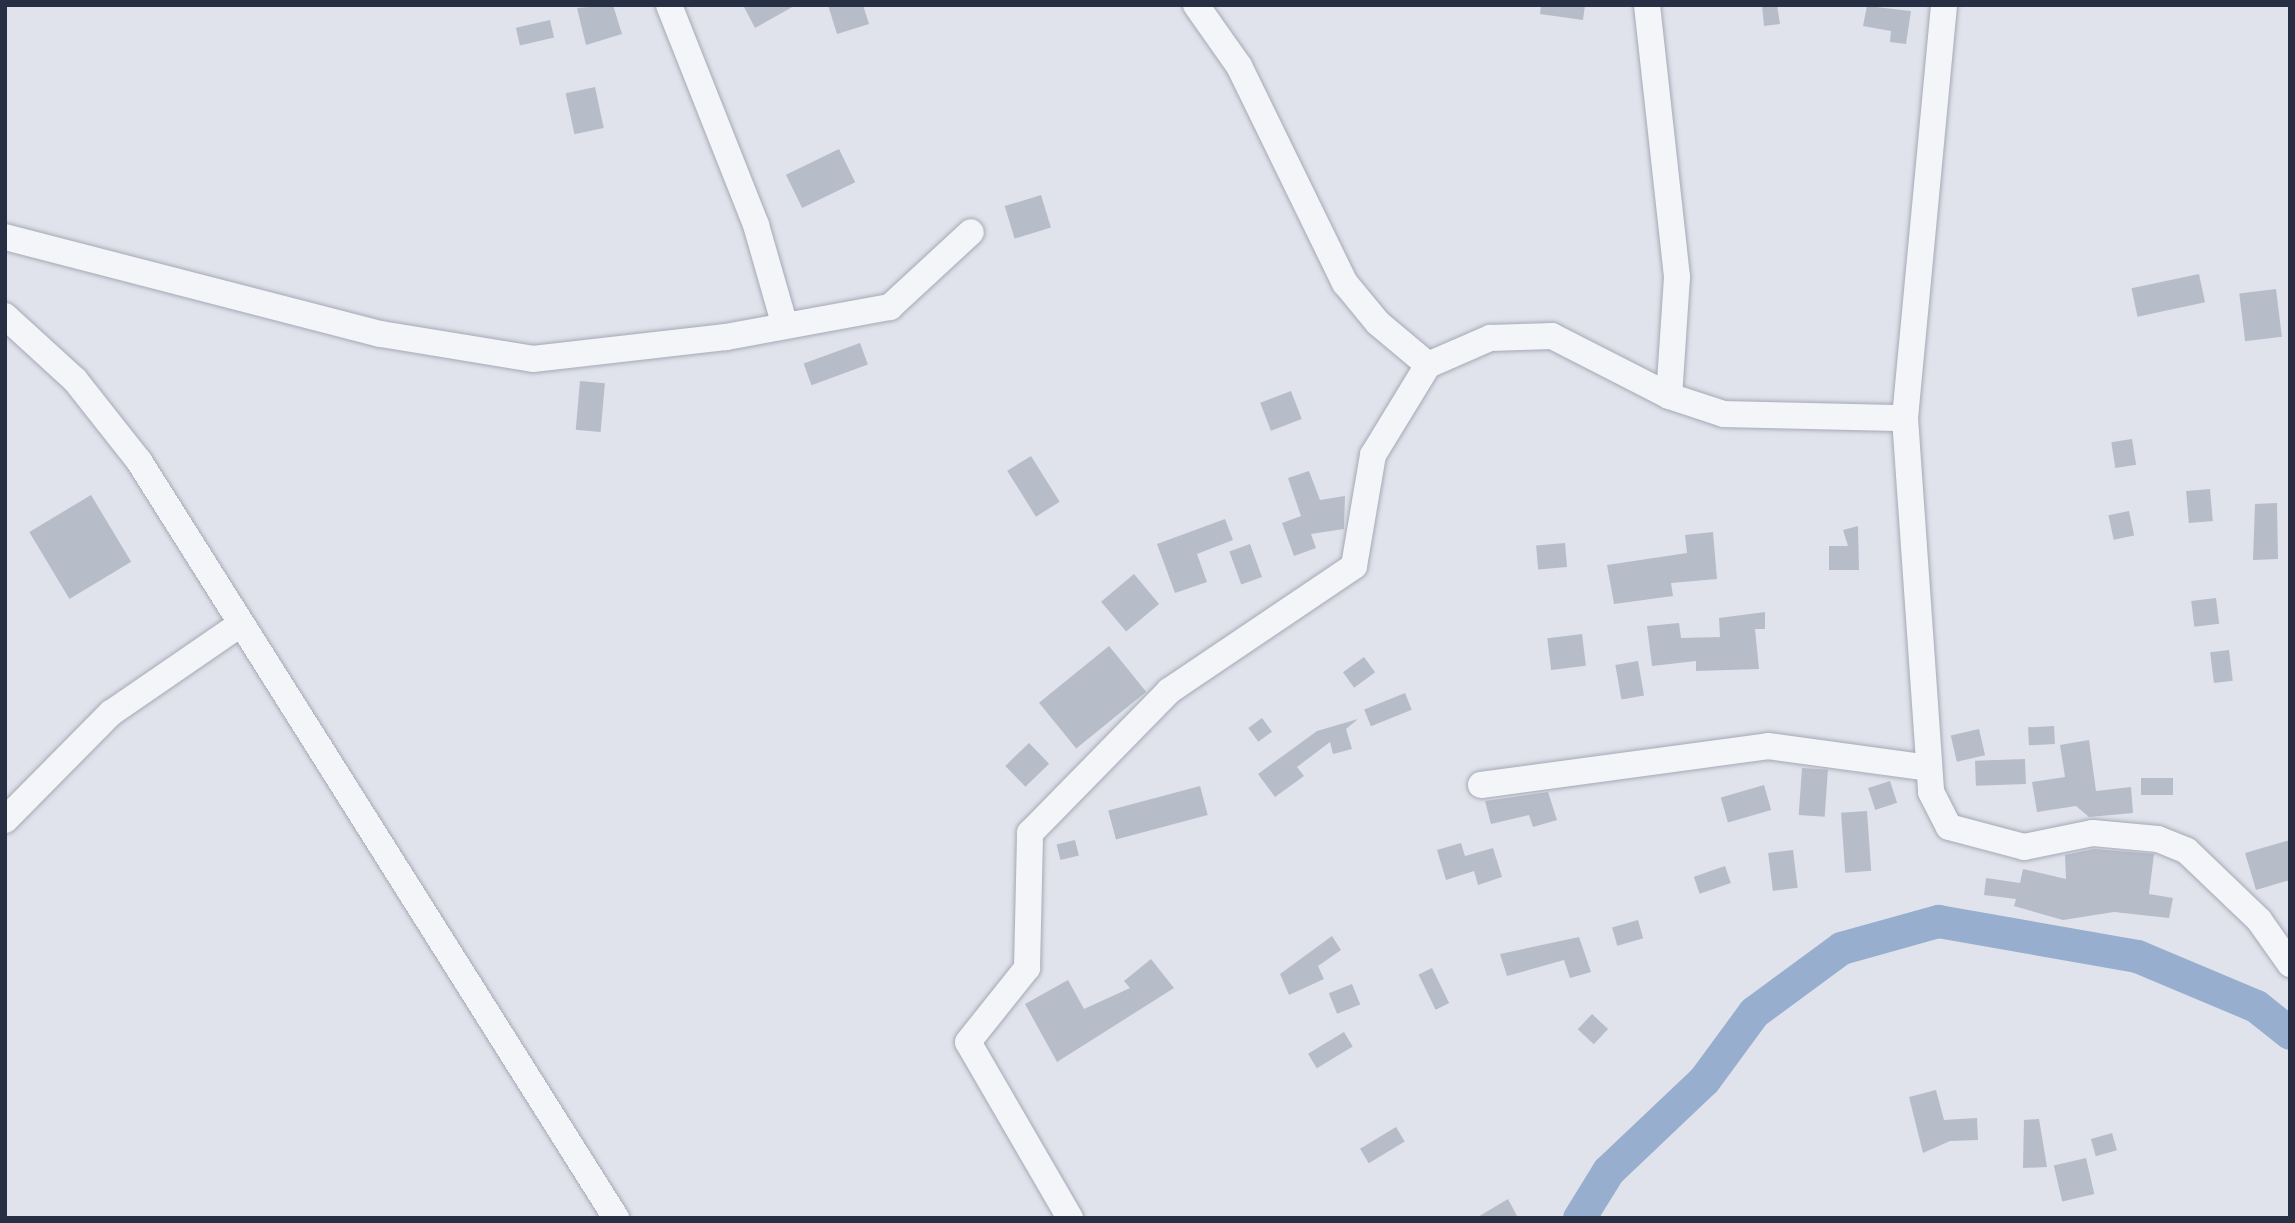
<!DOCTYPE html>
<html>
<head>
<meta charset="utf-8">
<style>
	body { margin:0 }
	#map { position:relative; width:2295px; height:1223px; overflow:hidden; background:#e0e3eb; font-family:"Noto Sans",sans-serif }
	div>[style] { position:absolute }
	.river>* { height:33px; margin:-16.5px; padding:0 16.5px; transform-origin:16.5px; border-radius:16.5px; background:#98aece }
	.building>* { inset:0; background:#b7bcc9; transform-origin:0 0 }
	.roads { filter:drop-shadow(0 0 2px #a5a9b6) drop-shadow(0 0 2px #a5a9b6) }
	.minor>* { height:26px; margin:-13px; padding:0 13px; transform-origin:13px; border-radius:13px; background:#f3f5f8 }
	span { translate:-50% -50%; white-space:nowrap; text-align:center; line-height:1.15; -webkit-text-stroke:5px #f0f3f8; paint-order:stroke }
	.frame { position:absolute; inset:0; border:7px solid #272f44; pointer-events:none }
</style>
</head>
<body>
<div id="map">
	<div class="river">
		<i style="left:1579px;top:1218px;width:55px;rotate:-58.3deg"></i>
		<i style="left:1608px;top:1171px;width:132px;rotate:-43.5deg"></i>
		<i style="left:1704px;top:1080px;width:84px;rotate:-53.7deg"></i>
		<i style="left:1754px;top:1012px;width:108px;rotate:-36.3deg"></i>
		<i style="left:1841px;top:948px;width:101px;rotate:-15.6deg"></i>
		<i style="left:1938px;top:921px;width:202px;rotate:10deg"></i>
		<i style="left:2137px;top:956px;width:129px;rotate:22.8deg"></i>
		<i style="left:2256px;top:1006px;width:43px;rotate:38.5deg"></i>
	</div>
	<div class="building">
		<i style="clip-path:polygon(613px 5px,622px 34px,586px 45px,577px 8px)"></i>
		<i style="clip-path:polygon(743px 5px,796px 5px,755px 28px)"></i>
		<i style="clip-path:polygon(828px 5px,863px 5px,869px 24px,837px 34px)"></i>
		<i style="clip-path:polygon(1541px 5px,1585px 5px,1583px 20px,1540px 14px)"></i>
		<i style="clip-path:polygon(1762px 5px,1777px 5px,1780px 24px,1764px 26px)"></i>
		<i style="clip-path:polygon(1867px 6px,1911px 11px,1906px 44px,1890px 42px,1891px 31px,1863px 26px)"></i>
		<i style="left:550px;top:20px;width:18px;height:35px;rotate:77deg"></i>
		<i style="left:595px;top:87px;width:42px;height:30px;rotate:78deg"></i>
		<i style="left:839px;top:149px;width:37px;height:59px;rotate:64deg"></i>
		<i style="left:1041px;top:195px;width:34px;height:38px;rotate:73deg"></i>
		<i style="left:2199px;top:274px;width:29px;height:69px;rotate:78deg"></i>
		<i style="left:2276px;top:289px;width:48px;height:37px;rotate:83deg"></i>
		<i style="left:860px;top:343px;width:23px;height:60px;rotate:70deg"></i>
		<i style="left:580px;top:381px;width:25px;height:49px;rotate:5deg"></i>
		<i style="left:1291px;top:391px;width:30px;height:33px;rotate:69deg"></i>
		<i style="left:2132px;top:439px;width:26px;height:21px;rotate:81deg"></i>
		<i style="left:1031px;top:456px;width:54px;height:28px;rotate:58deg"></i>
		<i style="clip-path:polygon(1309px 471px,1320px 500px,1345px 496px,1344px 529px,1311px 534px,1316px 548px,1294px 556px,1282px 523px,1301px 516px,1288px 478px)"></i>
		<i style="left:2210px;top:489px;width:32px;height:24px;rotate:85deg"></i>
		<i style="left:91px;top:495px;width:78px;height:72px;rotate:59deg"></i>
		<i style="clip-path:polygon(2277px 503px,2278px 559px,2253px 560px,2255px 504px)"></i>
		<i style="left:2129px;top:511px;width:25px;height:21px;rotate:78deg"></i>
		<i style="clip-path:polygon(1225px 519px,1233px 540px,1197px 554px,1207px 582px,1175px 593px,1157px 544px)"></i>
		<i style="clip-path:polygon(1858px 526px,1859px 570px,1829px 570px,1829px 546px,1848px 546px,1843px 530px)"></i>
		<i style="clip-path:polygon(1713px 532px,1717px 579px,1671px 583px,1673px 596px,1614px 604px,1607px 565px,1687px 553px,1685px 535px)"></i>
		<i style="left:1565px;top:543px;width:24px;height:29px;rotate:85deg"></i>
		<i style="left:1250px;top:544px;width:35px;height:22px;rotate:70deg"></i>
		<i style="left:1134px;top:574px;width:39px;height:43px;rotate:50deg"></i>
		<i style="left:2216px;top:598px;width:26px;height:25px;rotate:83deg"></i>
		<i style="clip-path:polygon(1765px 612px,1765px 629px,1755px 629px,1759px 669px,1696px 671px,1696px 661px,1652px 666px,1647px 626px,1679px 623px,1681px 638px,1720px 637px,1719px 618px)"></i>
		<i style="left:1582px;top:634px;width:32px;height:35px;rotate:83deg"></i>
		<i style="left:1109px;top:646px;width:59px;height:90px;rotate:51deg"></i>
		<i style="left:2229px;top:650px;width:31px;height:19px;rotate:83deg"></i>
		<i style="left:1364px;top:657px;width:19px;height:26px;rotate:54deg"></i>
		<i style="left:1638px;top:661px;width:35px;height:23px;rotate:80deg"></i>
		<i style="left:1405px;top:693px;width:18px;height:44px;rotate:68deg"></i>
		<i style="left:1262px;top:718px;width:17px;height:17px;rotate:54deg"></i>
		<i style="clip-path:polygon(1358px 719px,1346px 729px,1352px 749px,1333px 754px,1330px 742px,1297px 767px,1304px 776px,1275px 797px,1258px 774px,1317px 731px)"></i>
		<i style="left:2054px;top:726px;width:18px;height:26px;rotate:87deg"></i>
		<i style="left:1979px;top:729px;width:27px;height:29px;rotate:77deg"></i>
		<i style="clip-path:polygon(2089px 740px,2096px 791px,2131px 787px,2133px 813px,2089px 817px,2076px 806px,2037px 812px,2032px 782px,2065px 777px,2060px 745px)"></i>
		<i style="left:1029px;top:743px;width:29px;height:33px;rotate:46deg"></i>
		<i style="left:2025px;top:759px;width:25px;height:50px;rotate:88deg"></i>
		<i style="left:1802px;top:768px;width:26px;height:47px;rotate:4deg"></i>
		<i style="left:2173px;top:778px;width:17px;height:32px;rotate:90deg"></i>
		<i style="left:1890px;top:781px;width:23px;height:23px;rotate:72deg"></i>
		<i style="left:1764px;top:785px;width:26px;height:45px;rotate:74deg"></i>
		<i style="left:1200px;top:786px;width:30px;height:95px;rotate:75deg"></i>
		<i style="clip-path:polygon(1548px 792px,1557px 820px,1533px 827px,1529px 815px,1491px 824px,1485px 801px)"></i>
		<i style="left:1867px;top:811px;width:60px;height:26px;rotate:86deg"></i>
		<i style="left:1075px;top:840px;width:16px;height:19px;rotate:76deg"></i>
		<i style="clip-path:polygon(2290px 840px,2290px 880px,2256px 890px,2245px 853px)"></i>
		<i style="clip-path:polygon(1461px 843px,1465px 856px,1493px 848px,1502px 877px,1478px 885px,1474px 871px,1446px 880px,1437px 850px)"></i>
		<i style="clip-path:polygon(2094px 849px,2154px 854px,2149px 894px,2173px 898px,2169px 918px,2114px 912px,2063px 920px,2014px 906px,2016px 899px,1984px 895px,1986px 878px,2020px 883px,2023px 869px,2066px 879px,2065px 855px)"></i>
		<i style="left:1793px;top:850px;width:38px;height:25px;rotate:83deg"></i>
		<i style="left:1725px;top:866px;width:18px;height:33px;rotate:71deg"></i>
		<i style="left:1638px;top:920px;width:19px;height:27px;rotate:74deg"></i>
		<i style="clip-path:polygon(1332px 936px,1341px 950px,1318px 966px,1324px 979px,1289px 995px,1280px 974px)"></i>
		<i style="clip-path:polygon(1579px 937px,1591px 972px,1570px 978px,1564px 960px,1507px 976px,1500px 954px)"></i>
		<i style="clip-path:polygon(1151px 959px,1174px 988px,1057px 1062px,1025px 1004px,1068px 980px,1084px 1009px,1130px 988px,1124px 981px)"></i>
		<i style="left:1432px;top:968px;width:39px;height:15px;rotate:64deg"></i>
		<i style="left:1352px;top:984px;width:22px;height:25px;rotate:68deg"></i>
		<i style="left:1592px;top:1014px;width:22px;height:21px;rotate:43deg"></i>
		<i style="left:1344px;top:1032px;width:17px;height:42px;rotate:59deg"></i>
		<i style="clip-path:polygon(1936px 1090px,1944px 1120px,1977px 1118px,1978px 1140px,1950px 1141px,1923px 1153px,1909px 1097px)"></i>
		<i style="clip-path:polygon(2039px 1119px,2047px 1167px,2023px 1168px,2024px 1120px)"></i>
		<i style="left:1396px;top:1127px;width:17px;height:42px;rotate:59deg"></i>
		<i style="left:2112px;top:1133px;width:18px;height:22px;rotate:74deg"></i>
		<i style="left:2086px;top:1158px;width:37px;height:33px;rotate:77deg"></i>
		<i style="clip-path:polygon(1508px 1199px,1518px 1218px,1476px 1218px)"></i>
	</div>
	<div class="roads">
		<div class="minor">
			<i style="left:669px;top:5px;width:237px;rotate:68.4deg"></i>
			<i style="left:756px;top:225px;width:105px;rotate:74deg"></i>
			<i style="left:1196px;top:5px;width:75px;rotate:54.8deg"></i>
			<i style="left:1239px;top:66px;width:242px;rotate:64deg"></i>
			<i style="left:1345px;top:283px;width:52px;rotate:50.5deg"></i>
			<i style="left:1378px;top:323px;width:65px;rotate:40deg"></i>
			<i style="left:1428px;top:365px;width:68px;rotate:-23.5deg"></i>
			<i style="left:1490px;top:338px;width:62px;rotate:-1.8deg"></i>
			<i style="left:1552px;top:336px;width:131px;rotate:27.1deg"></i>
			<i style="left:1669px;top:396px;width:58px;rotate:18.1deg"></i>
			<i style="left:1724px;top:414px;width:181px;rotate:1.3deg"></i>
			<i style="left:1905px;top:418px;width:375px;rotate:86deg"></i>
			<i style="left:1931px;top:792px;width:39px;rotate:63deg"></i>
			<i style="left:1949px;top:827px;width:78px;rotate:14.9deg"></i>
			<i style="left:2024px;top:847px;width:70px;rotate:-11.5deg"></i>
			<i style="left:2093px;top:833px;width:65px;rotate:5.3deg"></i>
			<i style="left:2158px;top:839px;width:31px;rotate:22deg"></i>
			<i style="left:2187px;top:851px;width:100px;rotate:43.8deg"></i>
			<i style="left:2259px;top:920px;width:54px;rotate:54.8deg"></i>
			<i style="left:1647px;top:5px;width:274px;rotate:83.7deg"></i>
			<i style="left:1677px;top:277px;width:119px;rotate:93.8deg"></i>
			<i style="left:5px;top:237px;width:388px;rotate:14.5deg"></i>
			<i style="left:381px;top:334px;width:154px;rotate:9.3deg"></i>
			<i style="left:533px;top:359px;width:194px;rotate:-6.5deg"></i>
			<i style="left:726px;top:337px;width:167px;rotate:-10.4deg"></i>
			<i style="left:890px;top:307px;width:110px;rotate:-42.8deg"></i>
			<i style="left:5px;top:316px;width:95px;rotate:42.4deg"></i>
			<i style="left:75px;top:380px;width:103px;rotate:51.7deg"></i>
			<i style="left:139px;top:461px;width:895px;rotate:57.78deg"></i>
			<i style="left:1905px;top:418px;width:415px;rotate:-84.6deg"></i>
			<i style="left:1481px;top:785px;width:290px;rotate:-7.7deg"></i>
			<i style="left:1768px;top:746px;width:162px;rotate:7.8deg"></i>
			<i style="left:5px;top:820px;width:151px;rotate:-45.3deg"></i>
			<i style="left:111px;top:713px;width:155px;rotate:-34.5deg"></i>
			<i style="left:1070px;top:1218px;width:203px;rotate:-120.1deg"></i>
			<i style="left:968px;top:1042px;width:95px;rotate:-51.4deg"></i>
			<i style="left:1027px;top:968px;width:135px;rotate:-88.7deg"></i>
			<i style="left:1030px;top:833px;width:199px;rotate:-45.6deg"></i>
			<i style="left:1169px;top:691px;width:223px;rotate:-34deg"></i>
			<i style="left:1354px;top:566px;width:113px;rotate:-80.3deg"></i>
			<i style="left:1373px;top:455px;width:105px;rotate:-58.6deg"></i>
		</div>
	</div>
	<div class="frame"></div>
</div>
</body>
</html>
